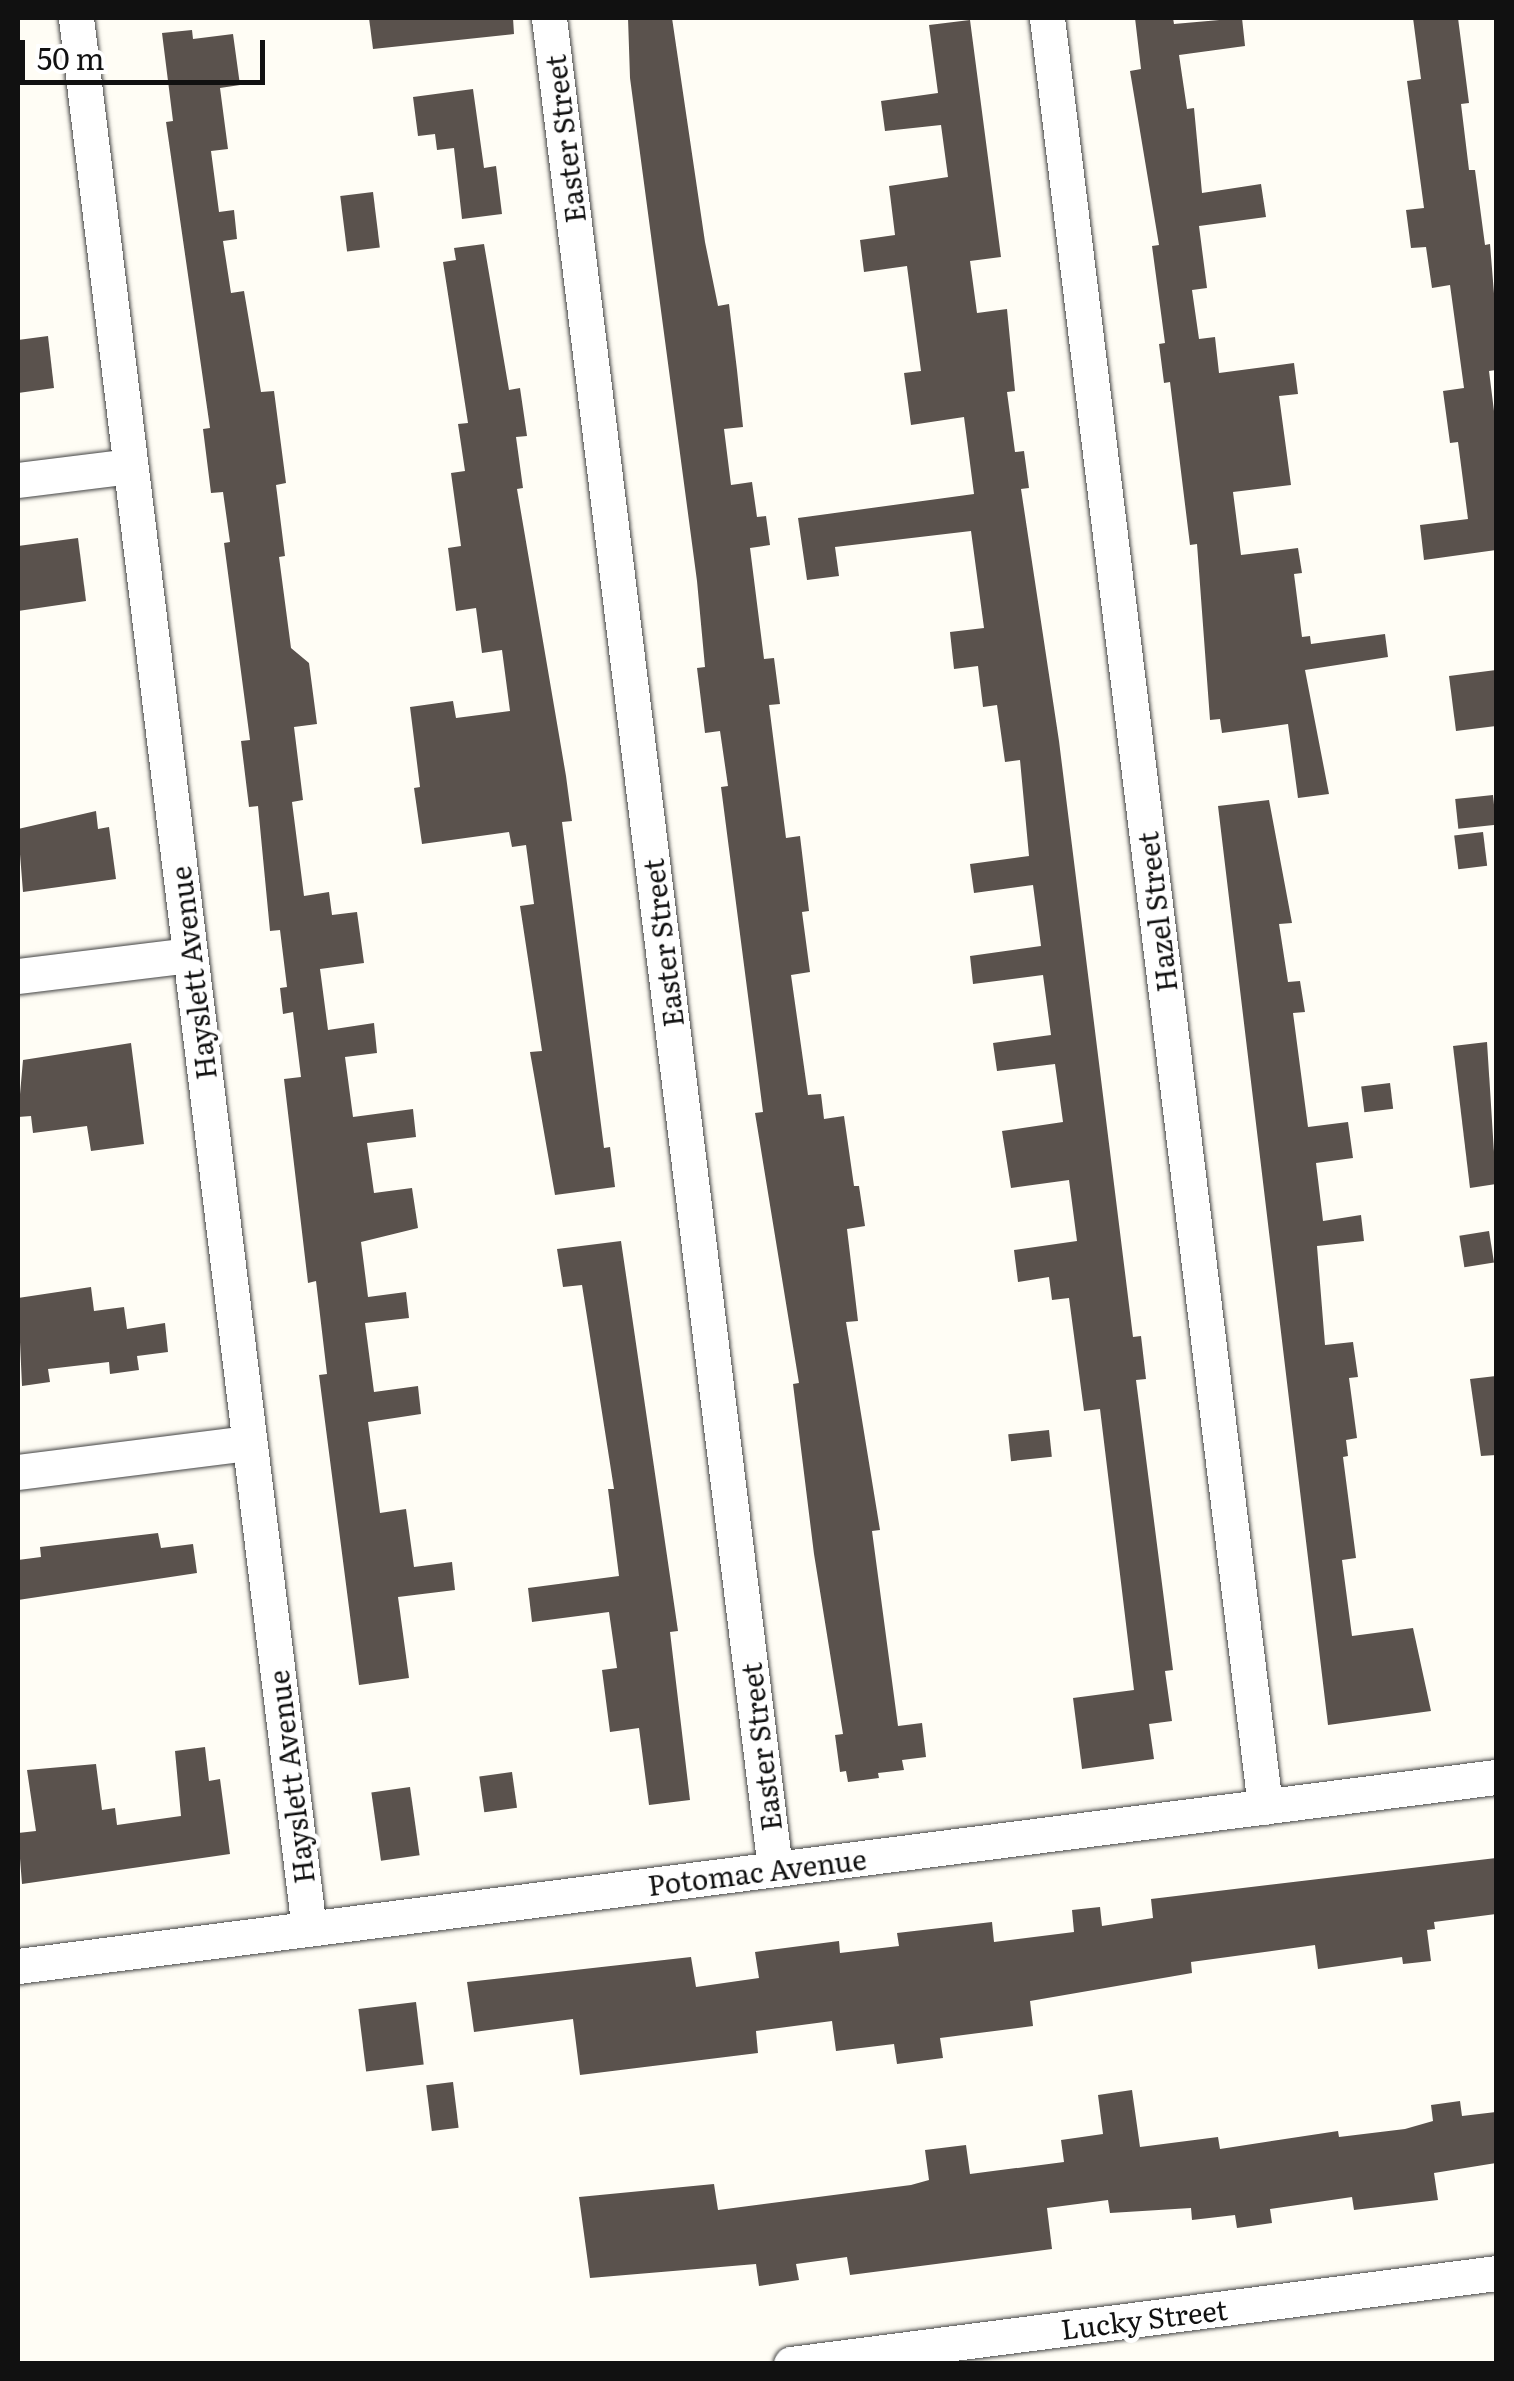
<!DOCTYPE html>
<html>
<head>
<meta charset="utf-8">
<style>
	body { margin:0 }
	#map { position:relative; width:1514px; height:2381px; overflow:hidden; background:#fffdf5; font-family:Literata,serif }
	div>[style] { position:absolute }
	.building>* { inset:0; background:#5a524d; transform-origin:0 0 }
	.roads { filter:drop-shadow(0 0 2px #444) drop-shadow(0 0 2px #444) }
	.minor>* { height:35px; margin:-17.5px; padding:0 17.5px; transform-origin:17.5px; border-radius:17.5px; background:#fff }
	span { translate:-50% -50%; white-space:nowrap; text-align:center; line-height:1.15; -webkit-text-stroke:10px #fff; paint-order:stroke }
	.street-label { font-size:28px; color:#111 }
	.frame { position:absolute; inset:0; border:20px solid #111; pointer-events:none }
	.scale { position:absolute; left:20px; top:40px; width:245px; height:45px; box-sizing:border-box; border:5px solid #111; border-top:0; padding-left:12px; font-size:30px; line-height:35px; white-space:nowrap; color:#111; -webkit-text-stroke:8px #fff; paint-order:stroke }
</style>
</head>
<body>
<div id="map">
	<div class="building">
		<i style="clip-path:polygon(369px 18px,513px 18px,514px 34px,373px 49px)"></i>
		<i style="clip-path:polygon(628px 18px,672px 18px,705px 242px,718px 306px,729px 304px,737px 370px,743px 427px,724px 429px,731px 485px,752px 482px,757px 517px,766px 516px,770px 545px,750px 548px,764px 659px,774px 658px,780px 704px,769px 705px,786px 838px,800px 836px,809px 911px,802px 912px,810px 972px,791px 975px,808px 1095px,821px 1094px,824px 1119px,844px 1116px,854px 1186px,859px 1186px,865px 1226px,847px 1229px,858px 1321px,846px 1322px,880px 1530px,872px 1531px,898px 1726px,922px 1723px,926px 1757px,902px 1760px,904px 1770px,878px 1773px,879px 1778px,848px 1782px,846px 1771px,840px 1772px,835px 1735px,843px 1734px,814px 1554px,793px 1384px,799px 1383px,755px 1113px,763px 1112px,721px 787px,728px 786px,720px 731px,705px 733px,697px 668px,705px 667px,697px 581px,630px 78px)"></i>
		<i style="clip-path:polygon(1135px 18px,1173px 18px,1174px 24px,1242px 18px,1245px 46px,1179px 55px,1187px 109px,1194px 108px,1202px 193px,1261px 184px,1266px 217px,1199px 226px,1207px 288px,1192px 290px,1199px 339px,1215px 337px,1219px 373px,1294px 363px,1298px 394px,1279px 396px,1291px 485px,1233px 492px,1241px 555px,1298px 548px,1302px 573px,1294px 574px,1302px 637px,1310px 636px,1311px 644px,1385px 634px,1388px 657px,1305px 670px,1329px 794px,1298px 798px,1288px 724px,1222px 733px,1220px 719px,1210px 720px,1197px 544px,1190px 545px,1170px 382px,1164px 383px,1159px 344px,1165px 343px,1152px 246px,1159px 245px,1130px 71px,1141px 69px)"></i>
		<i style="clip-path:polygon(1413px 18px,1458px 18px,1469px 103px,1461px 104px,1469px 170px,1475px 170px,1485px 245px,1490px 244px,1496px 318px,1496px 370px,1489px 371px,1496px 427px,1496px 550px,1424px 560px,1420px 525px,1468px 519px,1458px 442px,1450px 443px,1443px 391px,1464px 388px,1450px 285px,1432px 288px,1426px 247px,1411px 248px,1406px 210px,1424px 208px,1407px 81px,1421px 79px)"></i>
		<i style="clip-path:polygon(970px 20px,1001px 257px,970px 261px,977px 313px,1007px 309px,1015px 391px,1007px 392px,1015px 452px,1024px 451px,1029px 488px,1021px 489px,1059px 741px,1133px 1337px,1141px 1336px,1146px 1379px,1136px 1380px,1173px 1670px,1165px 1671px,1172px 1721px,1149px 1724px,1154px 1759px,1082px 1769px,1073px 1698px,1134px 1690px,1100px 1409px,1084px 1411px,1069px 1298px,1052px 1300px,1049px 1277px,1018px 1282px,1014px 1250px,1077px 1241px,1069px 1180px,1011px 1188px,1002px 1131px,1063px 1122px,1055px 1064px,997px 1071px,993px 1043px,1051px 1035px,1043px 975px,973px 984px,970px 956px,1041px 946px,1033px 885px,974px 893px,970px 864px,1029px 856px,1020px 760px,1005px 762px,997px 705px,983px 707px,978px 666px,954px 669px,950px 632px,984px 628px,971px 531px,835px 547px,839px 576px,807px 580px,798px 518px,974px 494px,964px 417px,911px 425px,904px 373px,921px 371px,907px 266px,864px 272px,860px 240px,895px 235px,889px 186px,948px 177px,941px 125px,885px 131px,881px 101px,938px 93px,929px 25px)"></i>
		<i style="clip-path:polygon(192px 30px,193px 39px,233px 34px,240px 85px,220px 88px,228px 149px,211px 151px,219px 212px,234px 210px,237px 239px,223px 241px,231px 293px,244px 291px,261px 392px,274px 391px,286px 483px,276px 485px,285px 556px,279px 557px,291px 648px,309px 663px,317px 724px,294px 727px,303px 800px,292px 802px,304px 896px,329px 892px,332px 915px,357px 912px,364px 963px,320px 969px,328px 1030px,374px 1023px,377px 1053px,345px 1057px,353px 1117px,413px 1109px,416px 1137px,367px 1143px,374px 1193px,412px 1188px,418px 1228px,361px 1242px,368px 1297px,406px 1292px,409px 1318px,365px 1323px,374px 1392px,418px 1386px,421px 1414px,368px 1422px,380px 1513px,406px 1509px,414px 1567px,452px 1562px,455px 1590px,398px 1597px,409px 1678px,359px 1685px,319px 1375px,327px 1374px,316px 1281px,308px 1283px,284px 1079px,301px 1077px,293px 1012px,283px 1014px,280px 988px,287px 987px,280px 930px,270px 931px,258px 806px,249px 807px,241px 741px,250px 740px,224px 543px,230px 542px,223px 492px,211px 493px,203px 429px,210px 428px,166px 122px,173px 121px,162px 33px)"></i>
		<i style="clip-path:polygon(473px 89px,484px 168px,496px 166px,502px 214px,462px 219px,454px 148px,437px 150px,435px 134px,418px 136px,413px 97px)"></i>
		<i style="left:373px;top:192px;width:56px;height:33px;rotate:83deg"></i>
		<i style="clip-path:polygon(484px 244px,509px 390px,520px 388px,527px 436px,516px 437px,523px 488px,517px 489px,566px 776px,572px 821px,562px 822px,604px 1148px,610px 1147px,615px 1187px,555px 1195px,530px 1052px,542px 1051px,520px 906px,534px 904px,526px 845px,512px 847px,509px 832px,422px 844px,414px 788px,420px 787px,410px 707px,453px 701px,456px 718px,510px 711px,502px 650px,482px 653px,476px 608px,456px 611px,448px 548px,461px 546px,451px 473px,465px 471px,458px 424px,468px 423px,443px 262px,456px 260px,454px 248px)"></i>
		<i style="clip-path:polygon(48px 336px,54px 388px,18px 393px,18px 340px)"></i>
		<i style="clip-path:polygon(78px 538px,86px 601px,18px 611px,18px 546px)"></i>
		<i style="clip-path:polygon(1496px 670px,1496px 726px,1456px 731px,1449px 676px)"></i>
		<i style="left:1493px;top:795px;width:30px;height:38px;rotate:84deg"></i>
		<i style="clip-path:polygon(1269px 800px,1292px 923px,1279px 924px,1288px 982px,1300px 981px,1305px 1012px,1293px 1013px,1308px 1127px,1348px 1122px,1353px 1158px,1316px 1163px,1323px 1221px,1361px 1215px,1364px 1241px,1317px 1246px,1325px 1345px,1353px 1342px,1358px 1377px,1349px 1378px,1357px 1438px,1346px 1440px,1348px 1456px,1343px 1457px,1356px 1558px,1342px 1560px,1352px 1636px,1413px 1628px,1431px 1711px,1328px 1725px,1218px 806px)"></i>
		<i style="clip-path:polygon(96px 811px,98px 829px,109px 827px,116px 879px,23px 892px,18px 829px)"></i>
		<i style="left:1483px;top:832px;width:34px;height:29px;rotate:83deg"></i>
		<i style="clip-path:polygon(1487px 1042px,1496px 1184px,1470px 1188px,1453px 1046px)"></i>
		<i style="clip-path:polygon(131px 1043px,144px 1144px,91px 1151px,87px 1126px,33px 1133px,31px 1116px,18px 1117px,23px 1060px)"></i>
		<i style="left:1390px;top:1083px;width:26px;height:29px;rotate:83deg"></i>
		<i style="left:1489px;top:1231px;width:32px;height:30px;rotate:81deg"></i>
		<i style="clip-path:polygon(621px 1241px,678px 1631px,670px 1632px,690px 1800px,649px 1805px,639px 1728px,610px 1732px,602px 1670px,617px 1668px,609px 1612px,532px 1622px,528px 1588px,619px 1576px,608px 1489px,614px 1489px,582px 1285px,563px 1287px,557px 1249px)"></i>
		<i style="clip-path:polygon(91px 1287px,94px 1311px,124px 1307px,127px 1329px,165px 1323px,168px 1352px,137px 1356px,139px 1370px,110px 1374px,109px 1362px,48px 1369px,50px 1382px,22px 1386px,18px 1298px)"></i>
		<i style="clip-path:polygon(1496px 1376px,1496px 1455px,1481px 1456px,1470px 1379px)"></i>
		<i style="left:1049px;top:1430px;width:27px;height:41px;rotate:84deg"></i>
		<i style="clip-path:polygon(158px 1533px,161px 1548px,193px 1544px,197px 1573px,18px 1600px,18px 1560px,41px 1557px,40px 1547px)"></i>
		<i style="clip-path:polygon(205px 1747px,209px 1781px,220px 1779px,230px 1854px,22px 1884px,18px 1833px,36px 1831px,27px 1770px,96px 1764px,102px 1810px,115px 1808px,117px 1825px,181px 1816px,175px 1751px)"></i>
		<i style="left:512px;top:1772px;width:36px;height:33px;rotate:82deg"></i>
		<i style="left:410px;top:1787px;width:69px;height:39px;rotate:82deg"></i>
		<i style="clip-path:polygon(1496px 1858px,1496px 1914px,1434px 1922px,1435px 1929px,1427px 1930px,1431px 1961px,1403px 1964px,1402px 1957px,1318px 1969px,1315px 1945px,1191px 1962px,1192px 1973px,1030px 2001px,1033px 2026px,940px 2038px,943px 2058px,897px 2064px,894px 2044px,836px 2051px,832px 2021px,756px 2031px,758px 2053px,580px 2075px,573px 2019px,474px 2032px,467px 1982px,691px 1957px,696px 1987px,759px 1978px,755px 1952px,839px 1941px,840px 1953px,899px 1946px,897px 1933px,992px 1922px,994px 1942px,1074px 1932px,1072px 1910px,1100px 1907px,1102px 1926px,1153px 1918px,1151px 1899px)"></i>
		<i style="left:416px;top:2002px;width:63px;height:58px;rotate:83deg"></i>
		<i style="left:453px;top:2082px;width:46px;height:27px;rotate:83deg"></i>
		<i style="clip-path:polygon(1132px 2090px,1140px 2147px,1218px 2137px,1220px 2149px,1338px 2131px,1339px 2137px,1405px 2129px,1433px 2121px,1431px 2105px,1460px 2101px,1462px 2116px,1496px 2112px,1496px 2163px,1434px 2173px,1438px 2200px,1354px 2210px,1352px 2197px,1270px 2209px,1272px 2223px,1237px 2228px,1235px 2215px,1192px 2220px,1191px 2208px,1110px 2213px,1108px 2200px,1047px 2208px,1052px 2249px,850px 2275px,847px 2257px,796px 2264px,799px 2280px,759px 2286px,756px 2264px,590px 2278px,579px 2197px,714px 2184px,718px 2210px,911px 2185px,929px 2180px,925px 2150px,966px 2145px,970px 2174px,1064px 2162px,1061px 2140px,1103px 2134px,1098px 2095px)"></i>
	</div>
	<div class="roads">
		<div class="minor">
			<i style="left:76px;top:18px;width:1925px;rotate:83.05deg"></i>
			<i style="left:549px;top:18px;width:1865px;rotate:83.04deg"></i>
			<i style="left:1047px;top:18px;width:1802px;rotate:83.05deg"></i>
			<i style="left:18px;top:480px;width:113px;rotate:-7.1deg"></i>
			<i style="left:18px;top:976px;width:173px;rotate:-7deg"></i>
			<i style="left:18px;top:1472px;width:233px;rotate:-7.2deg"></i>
			<i style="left:18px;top:1966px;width:1490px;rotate:-7.29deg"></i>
			<i style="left:791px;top:2364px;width:711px;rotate:-7.35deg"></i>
		</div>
	</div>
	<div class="street-label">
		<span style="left:564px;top:139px;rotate:-97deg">Easter Street</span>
		<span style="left:1156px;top:912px;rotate:-97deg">Hazel Street</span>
		<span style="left:662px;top:943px;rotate:-97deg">Easter Street</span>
		<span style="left:192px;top:973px;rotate:-97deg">Hayslett Avenue</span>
		<span style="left:760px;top:1747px;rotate:-97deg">Easter Street</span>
		<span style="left:290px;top:1777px;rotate:-97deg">Hayslett Avenue</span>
		<span style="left:757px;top:1871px;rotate:-7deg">Potomac Avenue</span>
		<span style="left:1144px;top:2318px;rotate:-7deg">Lucky Street</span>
	</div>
	<div class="frame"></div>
	<div class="scale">50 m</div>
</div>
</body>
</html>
